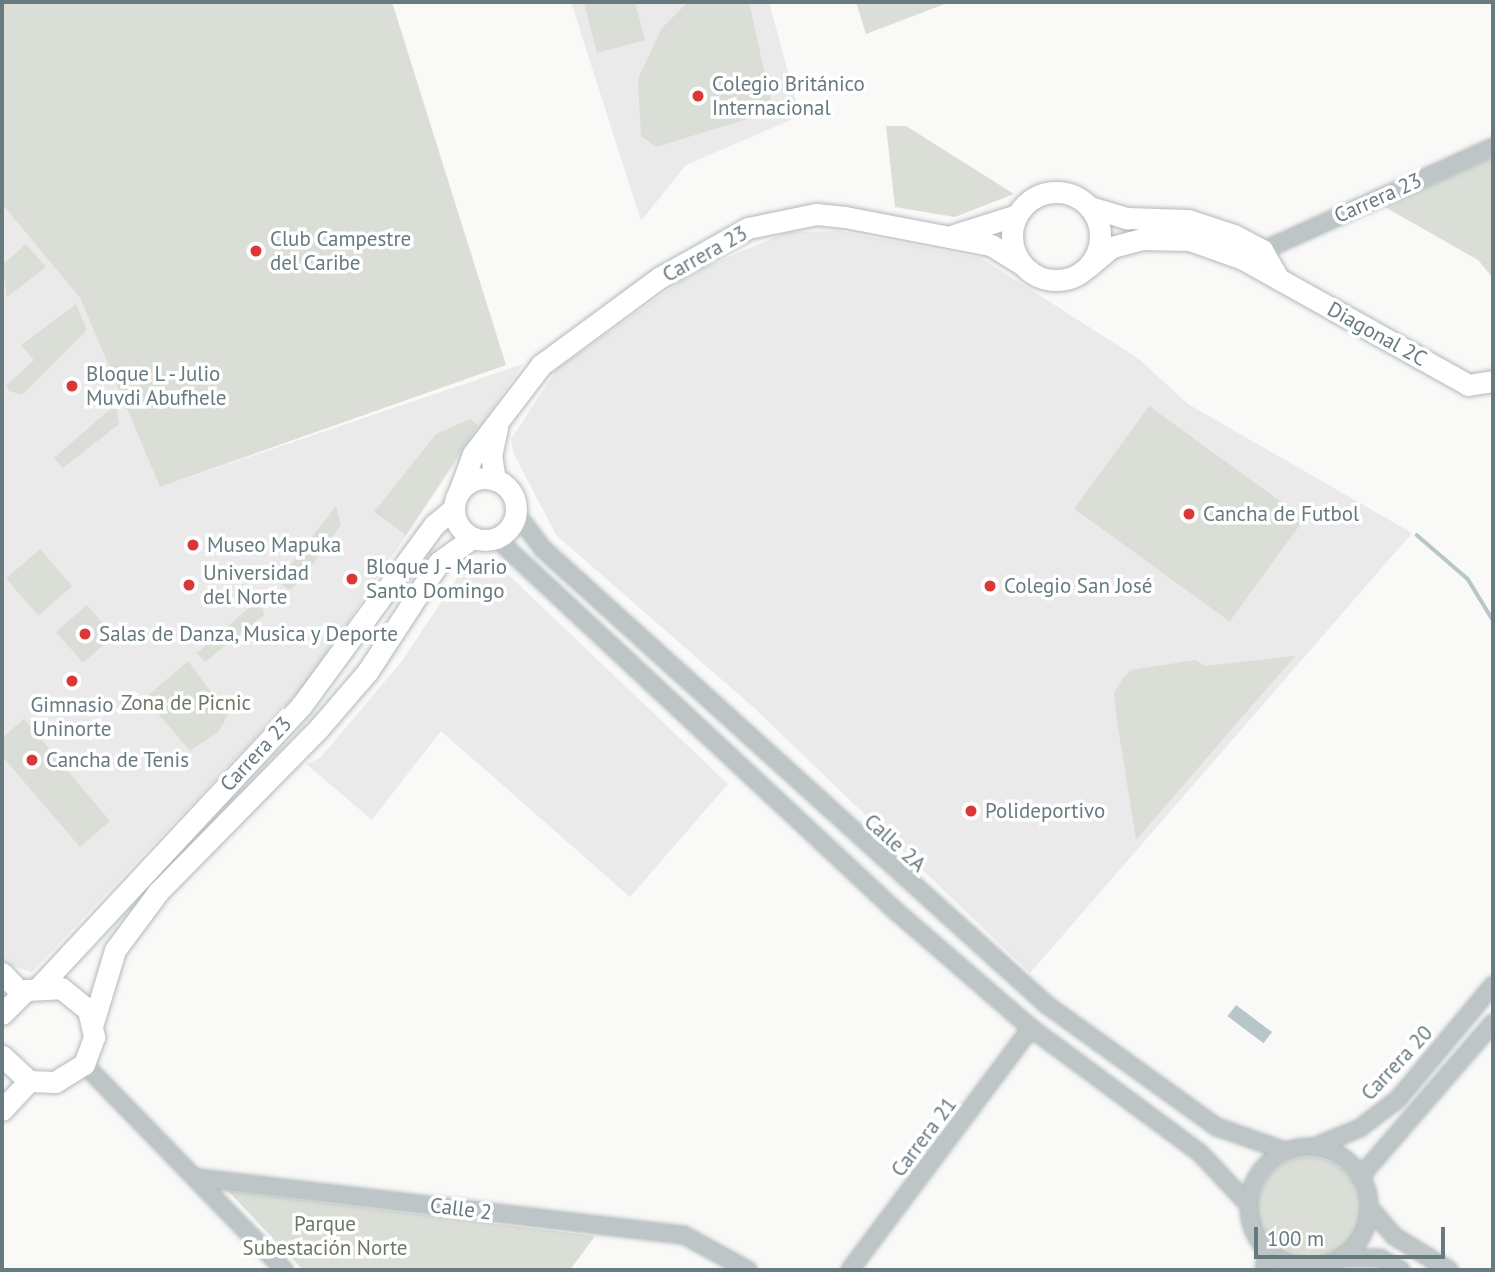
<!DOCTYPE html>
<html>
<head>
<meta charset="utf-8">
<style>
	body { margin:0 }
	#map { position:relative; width:1495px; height:1272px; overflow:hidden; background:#f9f9f7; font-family:"PT Sans",sans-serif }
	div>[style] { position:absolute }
	.built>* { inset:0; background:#eaeaea }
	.green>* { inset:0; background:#daded6; transform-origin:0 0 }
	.round { border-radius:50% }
	.water>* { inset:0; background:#b7c6c8; transform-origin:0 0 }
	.stream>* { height:3.5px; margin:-1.75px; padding:0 1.75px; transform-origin:1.75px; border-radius:1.75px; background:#b7c6c8 }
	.roads { filter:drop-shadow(0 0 2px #b1b9bb) drop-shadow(0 0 2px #b1b9bb) }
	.street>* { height:16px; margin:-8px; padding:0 8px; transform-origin:8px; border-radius:8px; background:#bec5c6 }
	.street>.ring { margin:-8px; padding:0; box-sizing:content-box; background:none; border:16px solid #bec5c6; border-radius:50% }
	.secondary>* { height:21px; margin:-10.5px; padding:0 10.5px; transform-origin:10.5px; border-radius:10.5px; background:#fff }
	.secondary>.ring { margin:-10.5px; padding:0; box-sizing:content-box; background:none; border:21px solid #fff; border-radius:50% }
	.dots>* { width:19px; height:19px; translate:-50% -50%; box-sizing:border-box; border:4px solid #fff; border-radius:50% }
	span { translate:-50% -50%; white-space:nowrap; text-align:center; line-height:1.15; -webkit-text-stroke:7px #fff; paint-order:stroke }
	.poi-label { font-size:21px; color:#667a80 }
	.left { translate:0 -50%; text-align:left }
	.street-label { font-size:21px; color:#667a80 }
	.park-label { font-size:21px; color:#6c7964 }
	.frame { position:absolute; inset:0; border:4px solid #667a80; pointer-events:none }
	.scale { position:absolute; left:1254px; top:1227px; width:191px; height:32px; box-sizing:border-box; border:4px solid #667a80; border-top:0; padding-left:9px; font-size:21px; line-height:24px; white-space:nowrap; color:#667a80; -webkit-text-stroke:5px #fff; paint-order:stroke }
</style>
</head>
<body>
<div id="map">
	<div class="built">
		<i style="clip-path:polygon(571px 2px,769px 2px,800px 116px,686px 165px,641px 221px)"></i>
		<i style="clip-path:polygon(2px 204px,80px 298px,160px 487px,523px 364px,303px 687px,32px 972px,2px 963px)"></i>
		<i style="clip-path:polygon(840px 231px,981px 258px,1139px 359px,1188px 404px,1412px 533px,1030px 973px,752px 706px,556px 535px,513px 452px,511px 439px,557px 369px,695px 271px,788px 232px)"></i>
		<i style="clip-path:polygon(481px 563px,498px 565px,728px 784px,630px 897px,441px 731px,372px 820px,306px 764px,320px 758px,402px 661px,461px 572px)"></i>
	</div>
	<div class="green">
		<i style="clip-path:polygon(2px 2px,392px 2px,506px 365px,160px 487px,80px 298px,2px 204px)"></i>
		<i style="clip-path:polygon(584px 2px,635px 2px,645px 40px,597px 53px)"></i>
		<i style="clip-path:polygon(688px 2px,749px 2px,773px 111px,656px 147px,641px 136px,638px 79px,662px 28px)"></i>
		<i style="clip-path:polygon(856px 2px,950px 2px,866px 34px)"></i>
		<i style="clip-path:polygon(886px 126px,906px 126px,1014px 194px,955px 217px,895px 207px)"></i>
		<i style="clip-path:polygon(1493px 157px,1493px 278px,1478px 260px,1383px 206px)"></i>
		<i style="clip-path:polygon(26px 244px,46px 267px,7px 297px,2px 265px)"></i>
		<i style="clip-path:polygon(76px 304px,87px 330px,22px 395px,9px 391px,6px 386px,34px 360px,21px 345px)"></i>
		<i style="clip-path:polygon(116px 404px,119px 424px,63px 468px,54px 458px)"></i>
		<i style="left:1149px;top:406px;width:192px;height:127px;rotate:36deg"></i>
		<i style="clip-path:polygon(470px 419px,478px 425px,406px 535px,374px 512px,436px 434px)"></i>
		<i style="clip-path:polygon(336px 506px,341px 525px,302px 579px,290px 590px,277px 582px)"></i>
		<i style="left:40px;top:549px;width:49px;height:45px;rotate:49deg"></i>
		<i style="clip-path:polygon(260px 598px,264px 615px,205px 662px,197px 653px)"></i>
		<i style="left:87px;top:605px;width:41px;height:41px;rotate:49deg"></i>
		<i style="clip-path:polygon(1295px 656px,1136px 840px,1116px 714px,1114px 693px,1123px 678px,1131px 670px,1196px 660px,1205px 666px)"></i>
		<i style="clip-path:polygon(188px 661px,228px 715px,218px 732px,190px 751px,145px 698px)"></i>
		<i style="clip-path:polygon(24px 719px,110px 821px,80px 847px,2px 756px,2px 738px)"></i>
		<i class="round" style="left:1257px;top:1157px;width:104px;height:104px"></i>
		<i style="clip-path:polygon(228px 1191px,595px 1236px,570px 1270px,303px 1270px)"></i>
	</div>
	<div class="water">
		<i style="left:1236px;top:1005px;width:45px;height:14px;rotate:37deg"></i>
	</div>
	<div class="stream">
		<i style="left:1417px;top:535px;width:67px;rotate:40.8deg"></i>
		<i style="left:1468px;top:579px;width:48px;rotate:58.6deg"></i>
	</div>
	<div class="roads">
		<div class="street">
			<i style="left:1253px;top:255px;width:263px;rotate:-24.2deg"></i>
			<i style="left:516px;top:513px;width:45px;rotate:53.1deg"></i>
			<i style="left:543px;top:549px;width:680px;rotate:42.14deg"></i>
			<i style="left:1047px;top:1005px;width:209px;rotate:35.7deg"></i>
			<i style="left:1217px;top:1127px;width:72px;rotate:19.4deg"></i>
			<i style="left:497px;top:539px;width:547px;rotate:43deg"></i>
			<i style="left:897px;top:912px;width:177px;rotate:40.9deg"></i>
			<i style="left:1031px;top:1028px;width:210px;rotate:36.5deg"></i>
			<i style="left:1200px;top:1153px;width:70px;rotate:46.7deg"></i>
			<i style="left:84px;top:1064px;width:287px;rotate:45.8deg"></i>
			<i class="ring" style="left:1249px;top:1147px;width:104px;height:104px"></i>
			<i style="left:1314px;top:1147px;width:50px;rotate:-22.4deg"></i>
			<i style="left:1360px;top:1128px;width:48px;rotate:-37.3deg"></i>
			<i style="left:1398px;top:1099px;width:148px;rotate:-50.2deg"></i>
			<i style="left:1360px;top:1177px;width:203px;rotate:-49.2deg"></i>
			<i style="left:198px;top:1178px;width:489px;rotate:6.7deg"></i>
			<i style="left:684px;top:1235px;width:73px;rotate:28.7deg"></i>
			<i style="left:1369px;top:1207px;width:38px;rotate:49deg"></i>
			<i style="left:1394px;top:1236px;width:65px;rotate:31.7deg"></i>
			<i style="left:1342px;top:1258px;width:38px"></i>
			<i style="left:1380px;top:1258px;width:24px;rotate:30deg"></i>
			<i style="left:850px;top:1270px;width:302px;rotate:-53.2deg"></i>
			<i style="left:1264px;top:1270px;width:18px;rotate:-81deg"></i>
		</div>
		<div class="secondary">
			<i class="ring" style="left:1012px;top:192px;width:67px;height:67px"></i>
			<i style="left:1090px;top:207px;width:39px;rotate:17deg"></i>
			<i style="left:1127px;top:218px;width:61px;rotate:1.9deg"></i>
			<i style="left:1188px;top:220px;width:48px;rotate:18.1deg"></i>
			<i style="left:1234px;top:235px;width:32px;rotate:28deg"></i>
			<i style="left:1262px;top:250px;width:34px;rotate:60deg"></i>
			<i style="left:954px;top:235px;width:66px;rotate:-17.6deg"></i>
			<i style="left:1088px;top:267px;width:31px;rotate:-40deg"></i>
			<i style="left:1112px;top:247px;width:30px;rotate:-15deg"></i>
			<i style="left:1141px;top:239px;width:49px;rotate:1.2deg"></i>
			<i style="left:1190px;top:240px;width:56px;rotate:19.7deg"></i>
			<i style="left:1243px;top:259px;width:258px;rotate:29.2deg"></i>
			<i style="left:1468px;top:385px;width:25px;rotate:-9deg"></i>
			<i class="ring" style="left:454px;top:478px;width:41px;height:41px"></i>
			<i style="left:495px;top:480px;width:24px;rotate:-99deg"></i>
			<i style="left:491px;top:456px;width:30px;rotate:-78deg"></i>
			<i style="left:459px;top:492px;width:40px;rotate:-69.8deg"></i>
			<i style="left:473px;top:454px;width:112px;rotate:-52.6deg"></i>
			<i style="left:541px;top:365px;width:147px;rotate:-36.4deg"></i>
			<i style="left:659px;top:278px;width:102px;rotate:-29.3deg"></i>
			<i style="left:748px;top:228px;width:69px;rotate:-11.6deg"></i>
			<i style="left:816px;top:214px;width:29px;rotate:6deg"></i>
			<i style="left:845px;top:217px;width:149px;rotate:10.9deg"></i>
			<i style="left:991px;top:245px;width:34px;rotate:32deg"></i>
			<i style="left:2px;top:973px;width:28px;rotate:46deg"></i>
			<i style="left:40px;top:986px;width:383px;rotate:-47deg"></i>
			<i style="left:301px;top:706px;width:225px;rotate:-53.7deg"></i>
			<i style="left:434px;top:525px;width:26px;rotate:-40deg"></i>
			<i style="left:2px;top:1014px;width:34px;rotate:-45deg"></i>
			<i style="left:26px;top:990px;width:35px;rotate:-3deg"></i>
			<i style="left:61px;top:988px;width:35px;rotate:39deg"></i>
			<i style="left:88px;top:1010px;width:28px;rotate:77deg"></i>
			<i style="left:94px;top:1037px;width:29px;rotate:110deg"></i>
			<i style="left:84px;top:1064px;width:34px;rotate:148deg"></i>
			<i style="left:55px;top:1082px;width:26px;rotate:-178deg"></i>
			<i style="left:29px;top:1081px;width:37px;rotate:-137deg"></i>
			<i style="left:93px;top:1023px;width:76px;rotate:-73.2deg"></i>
			<i style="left:115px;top:950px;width:72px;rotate:-53.4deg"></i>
			<i style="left:158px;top:892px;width:230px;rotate:-45.5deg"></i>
			<i style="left:319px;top:728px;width:75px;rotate:-49.3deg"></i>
			<i style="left:368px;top:671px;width:130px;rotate:-56.9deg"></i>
			<i style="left:439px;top:562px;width:41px;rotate:-36deg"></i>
			<i style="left:2px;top:1110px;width:40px;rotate:-47deg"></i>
		</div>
	</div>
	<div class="dots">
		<i style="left:698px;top:96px;background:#da3836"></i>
		<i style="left:256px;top:251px;background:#da3836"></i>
		<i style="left:72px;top:386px;background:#da3836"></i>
		<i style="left:1189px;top:514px;background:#da3836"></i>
		<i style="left:193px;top:545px;background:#da3836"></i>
		<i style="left:352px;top:579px;background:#da3836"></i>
		<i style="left:189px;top:585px;background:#da3836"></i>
		<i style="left:990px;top:586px;background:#da3836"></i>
		<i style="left:85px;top:634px;background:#da3836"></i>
		<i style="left:72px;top:681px;background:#da3836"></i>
		<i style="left:32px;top:760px;background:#da3836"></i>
		<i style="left:971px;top:811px;background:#da3836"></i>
	</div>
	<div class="poi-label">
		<span class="left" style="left:712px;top:96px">Colegio Británico<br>Internacional</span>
		<span class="left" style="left:270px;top:251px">Club Campestre<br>del Caribe</span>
		<span class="left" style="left:86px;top:386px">Bloque L - Julio<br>Muvdi Abufhele</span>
		<span class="left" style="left:1203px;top:514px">Cancha de Futbol</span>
		<span class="left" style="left:207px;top:545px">Museo Mapuka</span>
		<span class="left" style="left:366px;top:579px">Bloque J - Mario<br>Santo Domingo</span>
		<span class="left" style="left:203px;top:585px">Universidad<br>del Norte</span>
		<span class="left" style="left:1004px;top:586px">Colegio San José</span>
		<span class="left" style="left:99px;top:634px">Salas de Danza, Musica y Deporte</span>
		<span style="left:72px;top:717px">Gimnasio<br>Uninorte</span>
		<span class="left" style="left:46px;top:760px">Cancha de Tenis</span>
		<span class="left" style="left:985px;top:811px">Polideportivo</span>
	</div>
	<div class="street-label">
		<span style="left:1378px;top:198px;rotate:-24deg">Carrera 23</span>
		<span style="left:705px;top:254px;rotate:-29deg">Carrera 23</span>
		<span style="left:1377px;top:334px;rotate:29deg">Diagonal 2C</span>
		<span style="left:256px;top:754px;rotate:-47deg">Carrera 23</span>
		<span style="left:895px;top:843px;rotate:42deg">Calle 2A</span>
		<span style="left:1397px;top:1063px;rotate:-47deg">Carrera 20</span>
		<span style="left:924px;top:1137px;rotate:-53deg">Carrera 21</span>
		<span style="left:461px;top:1209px;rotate:7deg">Calle 2</span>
	</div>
	<div class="park-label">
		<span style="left:186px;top:703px">Zona de Picnic</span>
		<span style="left:325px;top:1236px">Parque<br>Subestación Norte</span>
	</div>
	<div class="frame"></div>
	<div class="scale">100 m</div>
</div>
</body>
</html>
